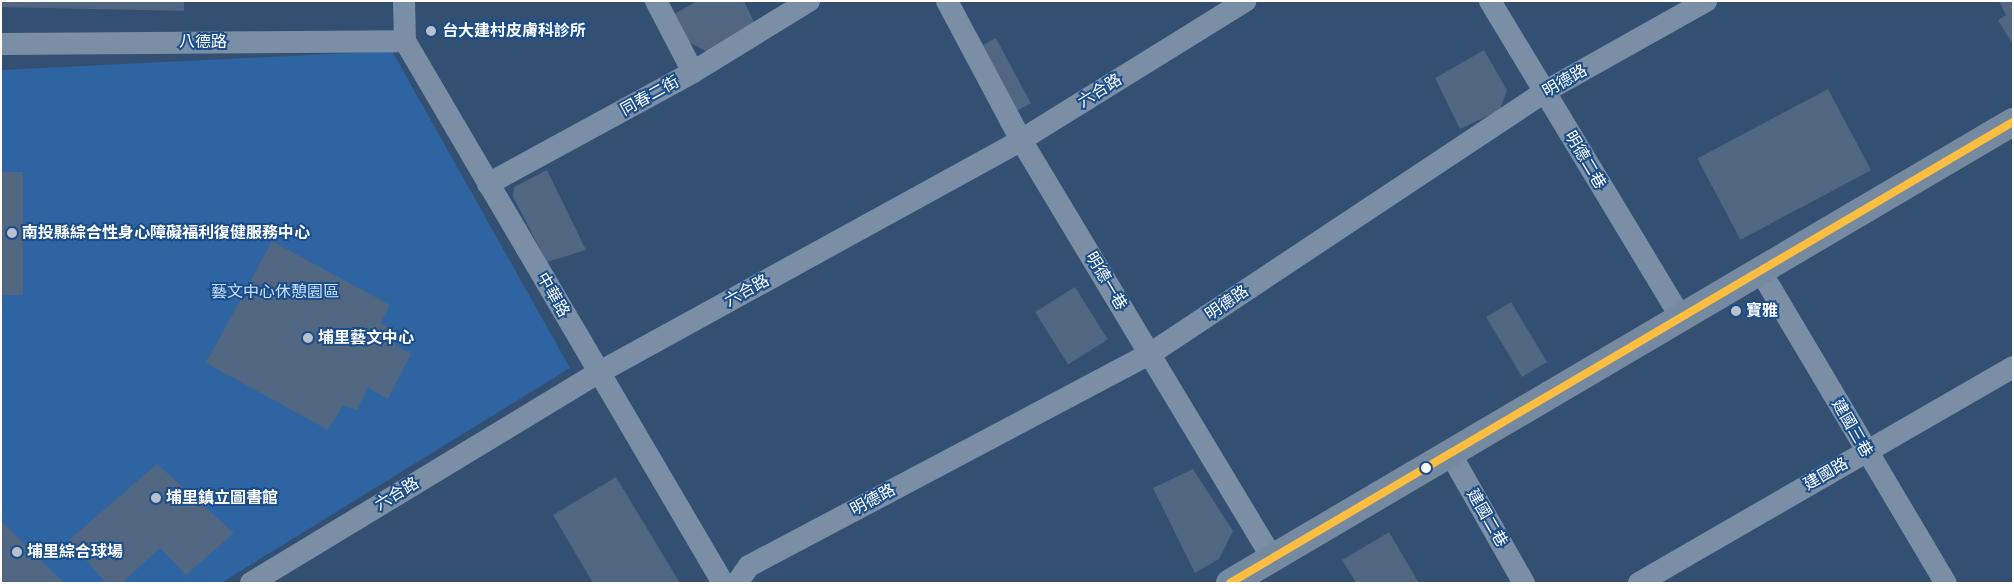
<!DOCTYPE html>
<html>
<head>
<meta charset="utf-8">
<style>
	body { margin:0 }
	#map { position:relative; width:2014px; height:584px; overflow:hidden; background:#334f71; font-family:"Space Grotesk","Noto Sans TC",sans-serif }
	div>[style] { position:absolute }
	.green>* { inset:0; background:#2e64a1 }
	.building>* { inset:0; background:#506681; transform-origin:0 0 }
	.street>* { height:22px; margin:-11px; padding:0 11px; transform-origin:11px; border-radius:11px; background:#7a8fa5 }
	.secondary>* { height:28px; margin:-14px; padding:0 14px; transform-origin:14px; border-radius:14px; background:#758aa1 }
	.bus-1>* { height:8px; margin:-4px; padding:0 4px; transform-origin:4px; border-radius:4px; background:#fbbe40 }
	.dots>* { width:14px; height:14px; translate:-50% -50%; box-sizing:border-box; border:2px solid #1a4d8a; border-radius:50% }
	span { translate:-50% -50%; white-space:nowrap; text-align:center; line-height:1.15; -webkit-text-stroke:4px #1a4d8a; paint-order:stroke }
	.poi-label { font-size:16px; color:#fff; font-weight:700 }
	.left { translate:0 -50%; text-align:left }
	.street-label { font-size:16px; color:#fff }
	.park-label { font-size:16px; color:#cae0f9 }
	.frame { position:absolute; inset:0; border:2px solid #fff; pointer-events:none }
</style>
</head>
<body>
<div id="map">
	<div class="green">
		<i style="clip-path:polygon(392px 51px,570px 368px,221px 583px,1px 583px,1px 70px)"></i>
	</div>
	<div class="building">
		<i style="clip-path:polygon(1px 1px,184px 1px,184px 11px,1px 7px)"></i>
		<i style="clip-path:polygon(697px 1px,744px 1px,754px 22px,710px 53px,683px 39px,671px 16px)"></i>
		<i style="clip-path:polygon(1999px 1px,2013px 1px,2013px 45px,1998px 20px,2006px 15px)"></i>
		<i style="left:996px;top:38px;width:74px;height:18px;rotate:62deg"></i>
		<i style="clip-path:polygon(1484px 50px,1507px 90px,1500px 110px,1460px 129px,1435px 78px)"></i>
		<i style="left:1828px;top:89px;width:92px;height:148px;rotate:62deg"></i>
		<i style="clip-path:polygon(547px 170px,586px 250px,547px 262px,513px 197px,514px 187px)"></i>
		<i style="left:1px;top:172px;width:22px;height:123px"></i>
		<i style="clip-path:polygon(272px 241px,390px 305px,381px 323px,400px 334px,393px 343px,411px 354px,388px 399px,368px 388px,357px 410px,343px 406px,328px 430px,206px 363px)"></i>
		<i style="left:1075px;top:287px;width:62px;height:47px;rotate:58deg"></i>
		<i style="left:1511px;top:302px;width:70px;height:29px;rotate:59deg"></i>
		<i style="clip-path:polygon(157px 464px,234px 533px,186px 575px,160px 548px,122px 583px,106px 583px,69px 540px)"></i>
		<i style="clip-path:polygon(1193px 469px,1233px 531px,1219px 559px,1195px 573px,1153px 488px)"></i>
		<i style="clip-path:polygon(616px 477px,680px 583px,593px 583px,553px 515px)"></i>
		<i style="clip-path:polygon(1px 521px,64px 583px,1px 583px)"></i>
		<i style="clip-path:polygon(1389px 532px,1419px 583px,1356px 583px,1342px 560px)"></i>
	</div>
	<div class="street">
		<i style="left:404px;top:1px;width:40px;rotate:88.6deg"></i>
		<i style="left:405px;top:41px;width:628px;rotate:59.6deg"></i>
		<i style="left:656px;top:1px;width:80px;rotate:62.5deg"></i>
		<i style="left:947px;top:1px;width:157px;rotate:62deg"></i>
		<i style="left:1021px;top:140px;width:487px;rotate:59deg"></i>
		<i style="left:1490px;top:1px;width:370px;rotate:58.9deg"></i>
		<i style="left:1px;top:44px;width:404px;rotate:-0.4deg"></i>
		<i style="left:488px;top:184px;width:234px;rotate:-28.6deg"></i>
		<i style="left:693px;top:72px;width:136px;rotate:-31.5deg"></i>
		<i style="left:1761px;top:272px;width:362px;rotate:59.3deg"></i>
		<i style="left:1450px;top:453px;width:150px;rotate:60.4deg"></i>
		<i style="left:251px;top:583px;width:406px;rotate:-31.2deg"></i>
		<i style="left:598px;top:373px;width:483px;rotate:-28.8deg"></i>
		<i style="left:1021px;top:140px;width:264px;rotate:-31.8deg"></i>
		<i style="left:737px;top:583px;width:21px;rotate:-55deg"></i>
		<i style="left:749px;top:566px;width:454px;rotate:-27.9deg"></i>
		<i style="left:1150px;top:354px;width:473px;rotate:-33.6deg"></i>
		<i style="left:1544px;top:92px;width:186px;rotate:-29.3deg"></i>
		<i style="left:1639px;top:583px;width:432px;rotate:-30deg"></i>
	</div>
	<div class="secondary">
		<i style="left:1230px;top:583px;width:909px;rotate:-30.49deg"></i>
	</div>
	<div class="bus-1">
		<i style="left:1230px;top:583px;width:909px;rotate:-30.49deg"></i>
	</div>
	<div class="dots">
		<i style="left:431px;top:31px;background:#b8c1cd"></i>
		<i style="left:12px;top:233px;background:#b8c1cd"></i>
		<i style="left:1736px;top:311px;background:#b8c1cd"></i>
		<i style="left:308px;top:338px;background:#b8c1cd"></i>
		<i style="left:1426px;top:468px;background:#fff"></i>
		<i style="left:156px;top:498px;background:#b8c1cd"></i>
		<i style="left:17px;top:552px;background:#b8c1cd"></i>
	</div>
	<div class="poi-label">
		<span class="left" style="left:442px;top:31px">台大建村皮膚科診所</span>
		<span class="left" style="left:22px;top:233px">南投縣綜合性身心障礙福利復健服務中心</span>
		<span class="left" style="left:1746px;top:311px">寶雅</span>
		<span class="left" style="left:318px;top:338px">埔里藝文中心</span>
		<span class="left" style="left:166px;top:498px">埔里鎮立圖書館</span>
		<span class="left" style="left:27px;top:552px">埔里綜合球場</span>
	</div>
	<div class="street-label">
		<span style="left:203px;top:42px">八德路</span>
		<span style="left:1565px;top:81px;rotate:-30deg">明德路</span>
		<span style="left:1100px;top:91px;rotate:-32deg">六合路</span>
		<span style="left:650px;top:96px;rotate:-29deg">同春二街</span>
		<span style="left:1585px;top:160px;rotate:59deg">明德二巷</span>
		<span style="left:1106px;top:281px;rotate:59deg">明德一巷</span>
		<span style="left:747px;top:291px;rotate:-29deg">六合路</span>
		<span style="left:553px;top:295px;rotate:60deg">中華路</span>
		<span style="left:1227px;top:303px;rotate:-34deg">明德路</span>
		<span style="left:1852px;top:428px;rotate:60deg">建國三巷</span>
		<span style="left:1826px;top:474px;rotate:-30deg">建國路</span>
		<span style="left:397px;top:494px;rotate:-31deg">六合路</span>
		<span style="left:873px;top:500px;rotate:-28deg">明德路</span>
		<span style="left:1487px;top:518px;rotate:60deg">建國二巷</span>
	</div>
	<div class="park-label">
		<span style="left:275px;top:292px">藝文中心休憩園區</span>
	</div>
	<div class="frame"></div>
</div>
</body>
</html>
